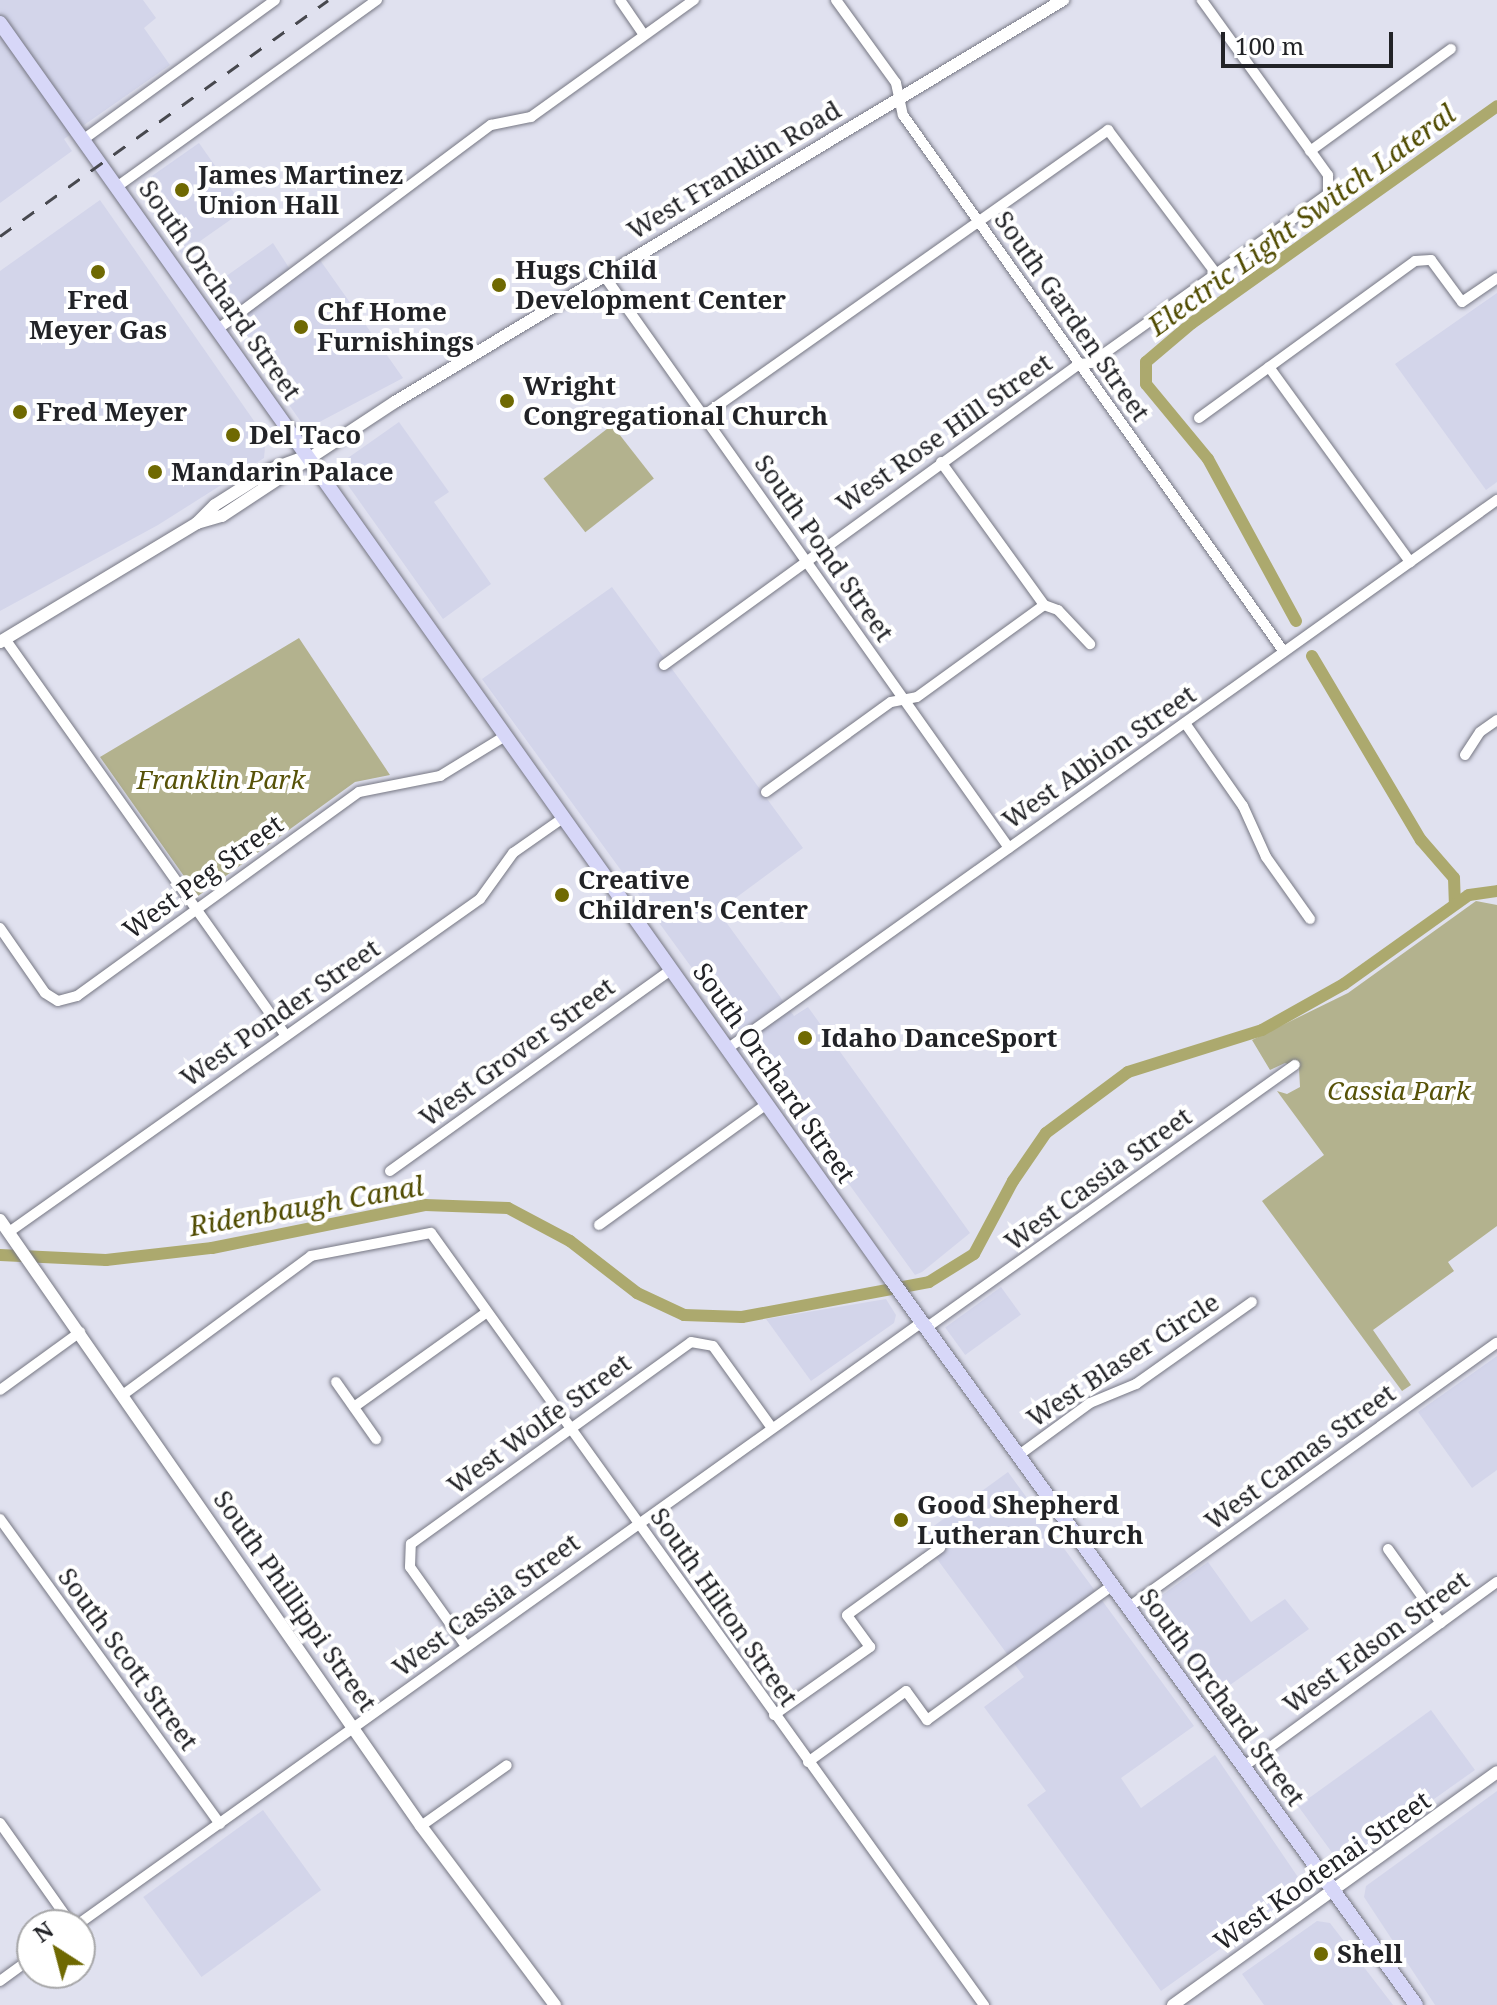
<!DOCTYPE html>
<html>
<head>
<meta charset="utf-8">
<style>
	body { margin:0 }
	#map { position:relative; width:1497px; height:2005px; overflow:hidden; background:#e0e1ef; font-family:"Noto Serif",serif }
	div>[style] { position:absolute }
	.built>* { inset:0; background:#d3d5ea; transform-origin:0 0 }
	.green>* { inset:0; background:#b3b28e; transform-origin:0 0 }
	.canal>* { height:12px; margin:-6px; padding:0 6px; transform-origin:6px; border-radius:6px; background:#aca96e }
	.roads { filter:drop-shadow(0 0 2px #767783) drop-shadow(0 0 2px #767783) }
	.minor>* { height:10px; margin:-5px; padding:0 5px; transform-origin:5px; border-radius:5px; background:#fff }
	.tertiary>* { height:12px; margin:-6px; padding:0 6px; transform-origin:6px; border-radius:6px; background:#fff }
	.secondary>* { height:14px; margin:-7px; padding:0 7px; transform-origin:7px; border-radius:7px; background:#d7d7f8 }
	.rail>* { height:3px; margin-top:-1.5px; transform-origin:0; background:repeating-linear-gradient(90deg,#47484e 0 14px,transparent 0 28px) }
	.dots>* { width:22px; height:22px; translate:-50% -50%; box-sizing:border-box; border:4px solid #fff; border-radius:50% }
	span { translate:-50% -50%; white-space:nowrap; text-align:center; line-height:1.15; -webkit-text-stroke:8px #fff; paint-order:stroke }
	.street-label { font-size:26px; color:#222327 }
	.poi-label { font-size:26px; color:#222327; font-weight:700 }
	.left { translate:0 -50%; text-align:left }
	.park-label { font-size:26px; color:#575208; font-style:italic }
	.water-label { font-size:28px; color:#504b00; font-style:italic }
	.north { position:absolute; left:16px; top:1909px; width:80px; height:80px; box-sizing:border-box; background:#fff; border:2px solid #a7a7a9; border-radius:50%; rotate:324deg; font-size:22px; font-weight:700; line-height:32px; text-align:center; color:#222327 }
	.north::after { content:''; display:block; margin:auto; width:28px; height:36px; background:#6f6902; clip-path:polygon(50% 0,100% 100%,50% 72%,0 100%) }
	.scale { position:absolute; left:1221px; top:32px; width:172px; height:36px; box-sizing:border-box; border:4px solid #222327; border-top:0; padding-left:10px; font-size:24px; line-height:28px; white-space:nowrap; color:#222327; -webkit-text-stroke:6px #fff; paint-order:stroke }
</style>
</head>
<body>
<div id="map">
	<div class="built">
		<i style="clip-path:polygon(0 0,143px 0,156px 18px,144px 28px,170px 65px,64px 139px,72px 151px,0 203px)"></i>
		<i style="left:199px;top:143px;width:81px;height:78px;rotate:55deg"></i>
		<i style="clip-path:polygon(100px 200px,266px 438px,264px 458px,158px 525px,0 611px,0 271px)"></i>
		<i style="clip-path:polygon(273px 243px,295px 277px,320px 260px,403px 378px,306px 429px,208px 289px)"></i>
		<i style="clip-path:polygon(1497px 293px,1497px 482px,1486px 490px,1395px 364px)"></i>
		<i style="clip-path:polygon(399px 422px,449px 492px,434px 502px,491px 584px,443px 619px,335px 467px)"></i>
		<i style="clip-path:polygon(612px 587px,803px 848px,718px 911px,794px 1016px,808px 1007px,970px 1233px,922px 1272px,915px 1275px,482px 679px)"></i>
		<i style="left:1001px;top:1287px;width:34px;height:69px;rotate:54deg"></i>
		<i style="clip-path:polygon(886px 1299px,896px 1315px,894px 1323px,811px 1381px,766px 1319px)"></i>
		<i style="clip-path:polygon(1497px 1356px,1497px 1470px,1472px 1488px,1418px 1412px)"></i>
		<i style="clip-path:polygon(1008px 1472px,1194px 1726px,1121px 1778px,1141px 1808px,1215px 1755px,1302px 1883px,1300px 1892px,1161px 1991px,1027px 1805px,1046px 1791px,984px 1707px,1024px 1677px,920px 1536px)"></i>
		<i style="clip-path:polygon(1208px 1562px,1251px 1622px,1285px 1599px,1309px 1629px,1213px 1697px,1147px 1606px)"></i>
		<i style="clip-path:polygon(1431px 1710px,1475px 1770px,1348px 1860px,1336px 1858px,1298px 1806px)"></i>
		<i style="clip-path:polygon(1497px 1791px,1497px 2005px,1435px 2005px,1364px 1897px,1366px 1886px)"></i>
		<i style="left:263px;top:1810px;width:99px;height:148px;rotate:54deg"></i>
		<i style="clip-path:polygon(1317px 1921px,1330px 1923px,1393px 2005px,1264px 2005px,1242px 1974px)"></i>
	</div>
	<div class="green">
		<i style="left:612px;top:425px;width:68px;height:87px;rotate:52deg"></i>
		<i style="clip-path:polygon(299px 638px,390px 775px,355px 782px,198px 896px,100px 757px)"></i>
		<i style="clip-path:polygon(1476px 901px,1497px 905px,1497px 1226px,1448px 1262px,1454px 1271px,1373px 1330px,1411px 1385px,1402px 1391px,1262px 1201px,1324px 1155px,1277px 1091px,1287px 1094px,1300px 1087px,1299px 1068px,1285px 1063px,1270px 1070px,1252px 1040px,1348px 993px)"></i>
	</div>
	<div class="canal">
		<i style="left:1296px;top:621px;width:184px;rotate:-118.5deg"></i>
		<i style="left:1208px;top:459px;width:97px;rotate:-129.6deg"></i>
		<i style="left:1146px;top:384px;width:22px;rotate:-90deg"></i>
		<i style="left:1146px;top:362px;width:60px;rotate:-40.3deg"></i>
		<i style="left:1192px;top:323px;width:374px;rotate:-35.4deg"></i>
		<i style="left:1312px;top:656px;width:214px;rotate:59.4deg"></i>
		<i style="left:1421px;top:840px;width:50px;rotate:49deg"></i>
		<i style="left:1454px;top:878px;width:26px;rotate:88deg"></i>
		<i style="left:0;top:1255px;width:106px;rotate:2.7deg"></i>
		<i style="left:106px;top:1260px;width:107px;rotate:-6.5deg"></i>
		<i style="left:212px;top:1248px;width:217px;rotate:-11.4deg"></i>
		<i style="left:425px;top:1205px;width:83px;rotate:2.1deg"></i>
		<i style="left:508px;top:1208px;width:70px;rotate:28deg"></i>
		<i style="left:570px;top:1241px;width:85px;rotate:37.8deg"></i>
		<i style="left:637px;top:1293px;width:52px;rotate:25.1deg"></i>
		<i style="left:684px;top:1315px;width:58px;rotate:2deg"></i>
		<i style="left:742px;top:1317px;width:190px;rotate:-10.6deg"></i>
		<i style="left:929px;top:1282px;width:53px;rotate:-31.9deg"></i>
		<i style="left:974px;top:1254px;width:83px;rotate:-61.9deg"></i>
		<i style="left:1013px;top:1181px;width:58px;rotate:-55.5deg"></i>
		<i style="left:1046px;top:1133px;width:102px;rotate:-36.6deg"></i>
		<i style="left:1128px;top:1072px;width:140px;rotate:-17.4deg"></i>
		<i style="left:1262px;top:1030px;width:94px;rotate:-29.3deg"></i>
		<i style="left:1344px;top:984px;width:153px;rotate:-35.5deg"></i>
		<i style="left:1469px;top:895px;width:28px;rotate:-8deg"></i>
	</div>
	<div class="roads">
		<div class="minor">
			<i style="left:620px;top:0;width:42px;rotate:55.6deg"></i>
			<i style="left:836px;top:0;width:102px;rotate:54.1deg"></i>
			<i style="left:896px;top:83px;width:33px;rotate:78deg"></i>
			<i style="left:903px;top:115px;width:658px;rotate:54.64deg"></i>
			<i style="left:84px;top:139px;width:236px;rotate:-36deg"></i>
			<i style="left:1310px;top:151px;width:174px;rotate:-35.9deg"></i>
			<i style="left:118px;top:186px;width:319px;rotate:-35.7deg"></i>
			<i style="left:603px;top:274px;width:703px;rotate:54.73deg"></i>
			<i style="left:218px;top:329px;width:341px;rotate:-36.8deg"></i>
			<i style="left:491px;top:125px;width:41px;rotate:-11.3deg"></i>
			<i style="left:531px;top:117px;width:201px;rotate:-35.7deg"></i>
			<i style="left:1269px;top:367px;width:241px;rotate:54.1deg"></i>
			<i style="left:703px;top:416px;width:496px;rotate:-35.2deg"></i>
			<i style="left:1108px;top:130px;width:183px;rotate:53deg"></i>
			<i style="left:1199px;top:418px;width:267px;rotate:-36deg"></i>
			<i style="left:1415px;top:261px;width:16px;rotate:-4deg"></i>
			<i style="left:1431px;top:260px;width:52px;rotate:53.6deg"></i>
			<i style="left:1462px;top:302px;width:42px;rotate:-34.4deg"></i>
			<i style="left:941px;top:462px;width:176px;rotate:54.2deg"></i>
			<i style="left:1044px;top:605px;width:15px;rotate:20deg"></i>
			<i style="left:1058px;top:610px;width:47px;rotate:46.7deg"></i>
			<i style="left:5px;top:639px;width:486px;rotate:54.7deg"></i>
			<i style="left:664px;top:665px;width:513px;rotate:-35.95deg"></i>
			<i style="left:1079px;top:364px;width:12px;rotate:-5deg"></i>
			<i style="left:1091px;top:363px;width:291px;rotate:-35.5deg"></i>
			<i style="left:1328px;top:194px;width:19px;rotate:-90deg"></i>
			<i style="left:1328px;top:175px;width:216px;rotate:-125.8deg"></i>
			<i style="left:1185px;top:723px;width:101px;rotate:55.1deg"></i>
			<i style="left:1243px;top:806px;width:56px;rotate:65.7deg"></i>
			<i style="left:1266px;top:857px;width:76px;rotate:54.6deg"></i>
			<i style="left:1465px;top:755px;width:27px;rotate:-57deg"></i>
			<i style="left:1480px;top:732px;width:21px;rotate:-35deg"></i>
			<i style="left:766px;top:792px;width:154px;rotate:-35.8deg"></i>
			<i style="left:891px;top:702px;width:26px;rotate:-11deg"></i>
			<i style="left:917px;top:697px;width:157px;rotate:-35.9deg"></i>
			<i style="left:0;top:928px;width:79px;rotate:55.3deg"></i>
			<i style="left:45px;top:993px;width:15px;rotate:32deg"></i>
			<i style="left:58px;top:1001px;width:20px;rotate:-15deg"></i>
			<i style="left:77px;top:996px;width:348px;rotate:-35.9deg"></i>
			<i style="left:359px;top:792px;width:83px;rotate:-11.2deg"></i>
			<i style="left:440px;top:776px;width:76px;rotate:-31.6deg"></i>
			<i style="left:727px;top:1049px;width:946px;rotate:-35.49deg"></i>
			<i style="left:390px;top:1171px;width:345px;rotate:-35.6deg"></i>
			<i style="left:599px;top:1225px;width:207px;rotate:-35.8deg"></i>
			<i style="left:9px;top:1232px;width:577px;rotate:-35.26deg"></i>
			<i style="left:480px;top:899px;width:57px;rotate:-54.3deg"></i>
			<i style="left:513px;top:853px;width:61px;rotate:-35deg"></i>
			<i style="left:926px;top:1328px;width:453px;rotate:-35.5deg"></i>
			<i style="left:336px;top:1382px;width:70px;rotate:54.9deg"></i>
			<i style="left:0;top:1390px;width:99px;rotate:-35.9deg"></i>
			<i style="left:124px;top:1394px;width:232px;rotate:-36.4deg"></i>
			<i style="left:311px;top:1256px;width:122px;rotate:-10.9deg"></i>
			<i style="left:431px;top:1233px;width:950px;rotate:54.39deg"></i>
			<i style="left:354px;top:1407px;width:163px;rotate:-35.5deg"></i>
			<i style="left:1019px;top:1455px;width:88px;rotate:-36.2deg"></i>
			<i style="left:1090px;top:1403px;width:50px;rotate:-22.4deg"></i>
			<i style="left:1136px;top:1384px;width:142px;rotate:-35.3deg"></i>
			<i style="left:0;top:1519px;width:376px;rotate:54.2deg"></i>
			<i style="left:1388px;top:1549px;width:91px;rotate:54.4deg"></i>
			<i style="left:1129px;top:1607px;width:453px;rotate:-35.7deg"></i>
			<i style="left:466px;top:1646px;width:97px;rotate:-125.3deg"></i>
			<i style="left:410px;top:1567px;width:23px;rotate:-88deg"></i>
			<i style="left:411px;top:1544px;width:345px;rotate:-35.8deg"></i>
			<i style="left:691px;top:1342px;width:22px;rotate:10deg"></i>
			<i style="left:713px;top:1346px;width:101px;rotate:54.3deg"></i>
			<i style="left:774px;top:1715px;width:118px;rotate:-35.3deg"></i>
			<i style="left:870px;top:1647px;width:39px;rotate:-126deg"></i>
			<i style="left:847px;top:1615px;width:115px;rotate:-35.8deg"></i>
			<i style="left:808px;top:1762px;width:121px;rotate:-35.9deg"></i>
			<i style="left:906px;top:1691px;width:36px;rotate:54deg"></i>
			<i style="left:927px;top:1720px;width:230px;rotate:-36deg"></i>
			<i style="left:1243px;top:1767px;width:314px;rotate:-36.1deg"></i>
			<i style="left:0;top:1823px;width:125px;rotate:54.8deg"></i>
			<i style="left:421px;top:1826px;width:105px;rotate:-35.3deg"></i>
			<i style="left:77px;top:1925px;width:1038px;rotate:-35.51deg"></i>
			<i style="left:0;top:1981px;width:39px;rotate:-36deg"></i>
		</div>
		<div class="tertiary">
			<i style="left:197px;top:523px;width:26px;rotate:-16deg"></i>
			<i style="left:222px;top:516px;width:207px;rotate:-33.4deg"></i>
			<i style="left:395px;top:402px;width:780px;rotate:-31.04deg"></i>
			<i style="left:0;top:642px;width:230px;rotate:-31.1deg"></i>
			<i style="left:197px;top:523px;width:25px;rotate:-45deg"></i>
			<i style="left:215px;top:505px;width:67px;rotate:-32.3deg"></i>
			<i style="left:272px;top:469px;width:30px;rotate:-20deg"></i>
			<i style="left:0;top:1220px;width:738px;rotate:55.21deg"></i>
			<i style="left:421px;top:1826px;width:224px;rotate:53.2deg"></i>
			<i style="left:1173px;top:2005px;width:399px;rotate:-35.7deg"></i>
		</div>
		<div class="secondary">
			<i style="left:0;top:23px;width:1539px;rotate:54.66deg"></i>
			<i style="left:890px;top:1278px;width:897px;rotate:54.11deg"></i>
		</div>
	</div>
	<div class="rail">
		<i style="left:0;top:236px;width:404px;rotate:-35.7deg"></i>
	</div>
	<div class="dots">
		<i style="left:182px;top:190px;background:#6f6902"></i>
		<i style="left:98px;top:272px;background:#6f6902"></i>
		<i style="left:499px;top:285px;background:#6f6902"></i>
		<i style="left:301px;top:327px;background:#6f6902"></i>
		<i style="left:507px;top:401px;background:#6f6902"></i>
		<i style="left:20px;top:412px;background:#6f6902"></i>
		<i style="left:233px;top:435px;background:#6f6902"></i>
		<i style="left:155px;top:472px;background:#6f6902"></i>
		<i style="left:562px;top:895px;background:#6f6902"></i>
		<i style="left:805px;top:1038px;background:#6f6902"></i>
		<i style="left:901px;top:1520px;background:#6f6902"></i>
		<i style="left:1321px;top:1954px;background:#6f6902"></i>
	</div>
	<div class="street-label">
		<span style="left:734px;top:170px;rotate:-31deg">West Franklin Road</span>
		<span style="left:220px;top:290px;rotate:55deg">South Orchard Street</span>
		<span style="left:1072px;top:316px;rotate:55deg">South Garden Street</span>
		<span style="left:944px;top:433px;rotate:-35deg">West Rose Hill Street</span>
		<span style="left:824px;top:548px;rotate:55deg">South Pond Street</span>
		<span style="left:1099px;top:757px;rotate:-35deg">West Albion Street</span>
		<span style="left:203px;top:877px;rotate:-36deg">West Peg Street</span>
		<span style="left:280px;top:1013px;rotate:-35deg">West Ponder Street</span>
		<span style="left:517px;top:1052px;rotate:-36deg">West Grover Street</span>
		<span style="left:774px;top:1073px;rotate:55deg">South Orchard Street</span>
		<span style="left:1098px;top:1179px;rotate:-36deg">West Cassia Street</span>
		<span style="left:1123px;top:1360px;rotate:-33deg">West Blaser Circle</span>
		<span style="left:539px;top:1424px;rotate:-36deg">West Wolfe Street</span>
		<span style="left:1300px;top:1457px;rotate:-36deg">West Camas Street</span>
		<span style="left:295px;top:1601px;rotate:55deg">South Phillippi Street</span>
		<span style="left:486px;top:1605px;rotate:-36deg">West Cassia Street</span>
		<span style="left:724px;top:1607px;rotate:55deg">South Hilton Street</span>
		<span style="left:1376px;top:1642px;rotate:-36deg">West Edson Street</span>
		<span style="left:128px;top:1659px;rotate:54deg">South Scott Street</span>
		<span style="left:1222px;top:1697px;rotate:54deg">South Orchard Street</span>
		<span style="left:1322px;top:1871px;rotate:-35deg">West Kootenai Street</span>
	</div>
	<div class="poi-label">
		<span class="left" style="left:198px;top:190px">James Martinez<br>Union Hall</span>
		<span class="left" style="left:515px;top:285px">Hugs Child<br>Development Center</span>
		<span style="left:98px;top:315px">Fred<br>Meyer Gas</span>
		<span class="left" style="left:317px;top:327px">Chf Home<br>Furnishings</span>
		<span class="left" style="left:523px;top:401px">Wright<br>Congregational Church</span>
		<span class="left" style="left:36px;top:412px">Fred Meyer</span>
		<span class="left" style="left:249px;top:435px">Del Taco</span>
		<span class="left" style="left:171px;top:472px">Mandarin Palace</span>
		<span class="left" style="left:578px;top:895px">Creative<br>Children's Center</span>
		<span class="left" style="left:821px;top:1038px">Idaho DanceSport</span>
		<span class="left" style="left:917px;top:1520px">Good Shepherd<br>Lutheran Church</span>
		<span class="left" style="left:1337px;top:1954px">Shell</span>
	</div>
	<div class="park-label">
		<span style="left:221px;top:780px">Franklin Park</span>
		<span style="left:1399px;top:1091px">Cassia Park</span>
	</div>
	<div class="water-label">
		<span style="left:1301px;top:219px;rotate:-36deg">Electric Light Switch Lateral</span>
		<span style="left:306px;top:1205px;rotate:-10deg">Ridenbaugh Canal</span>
	</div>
	<div class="north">N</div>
	<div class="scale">100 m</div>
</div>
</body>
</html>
